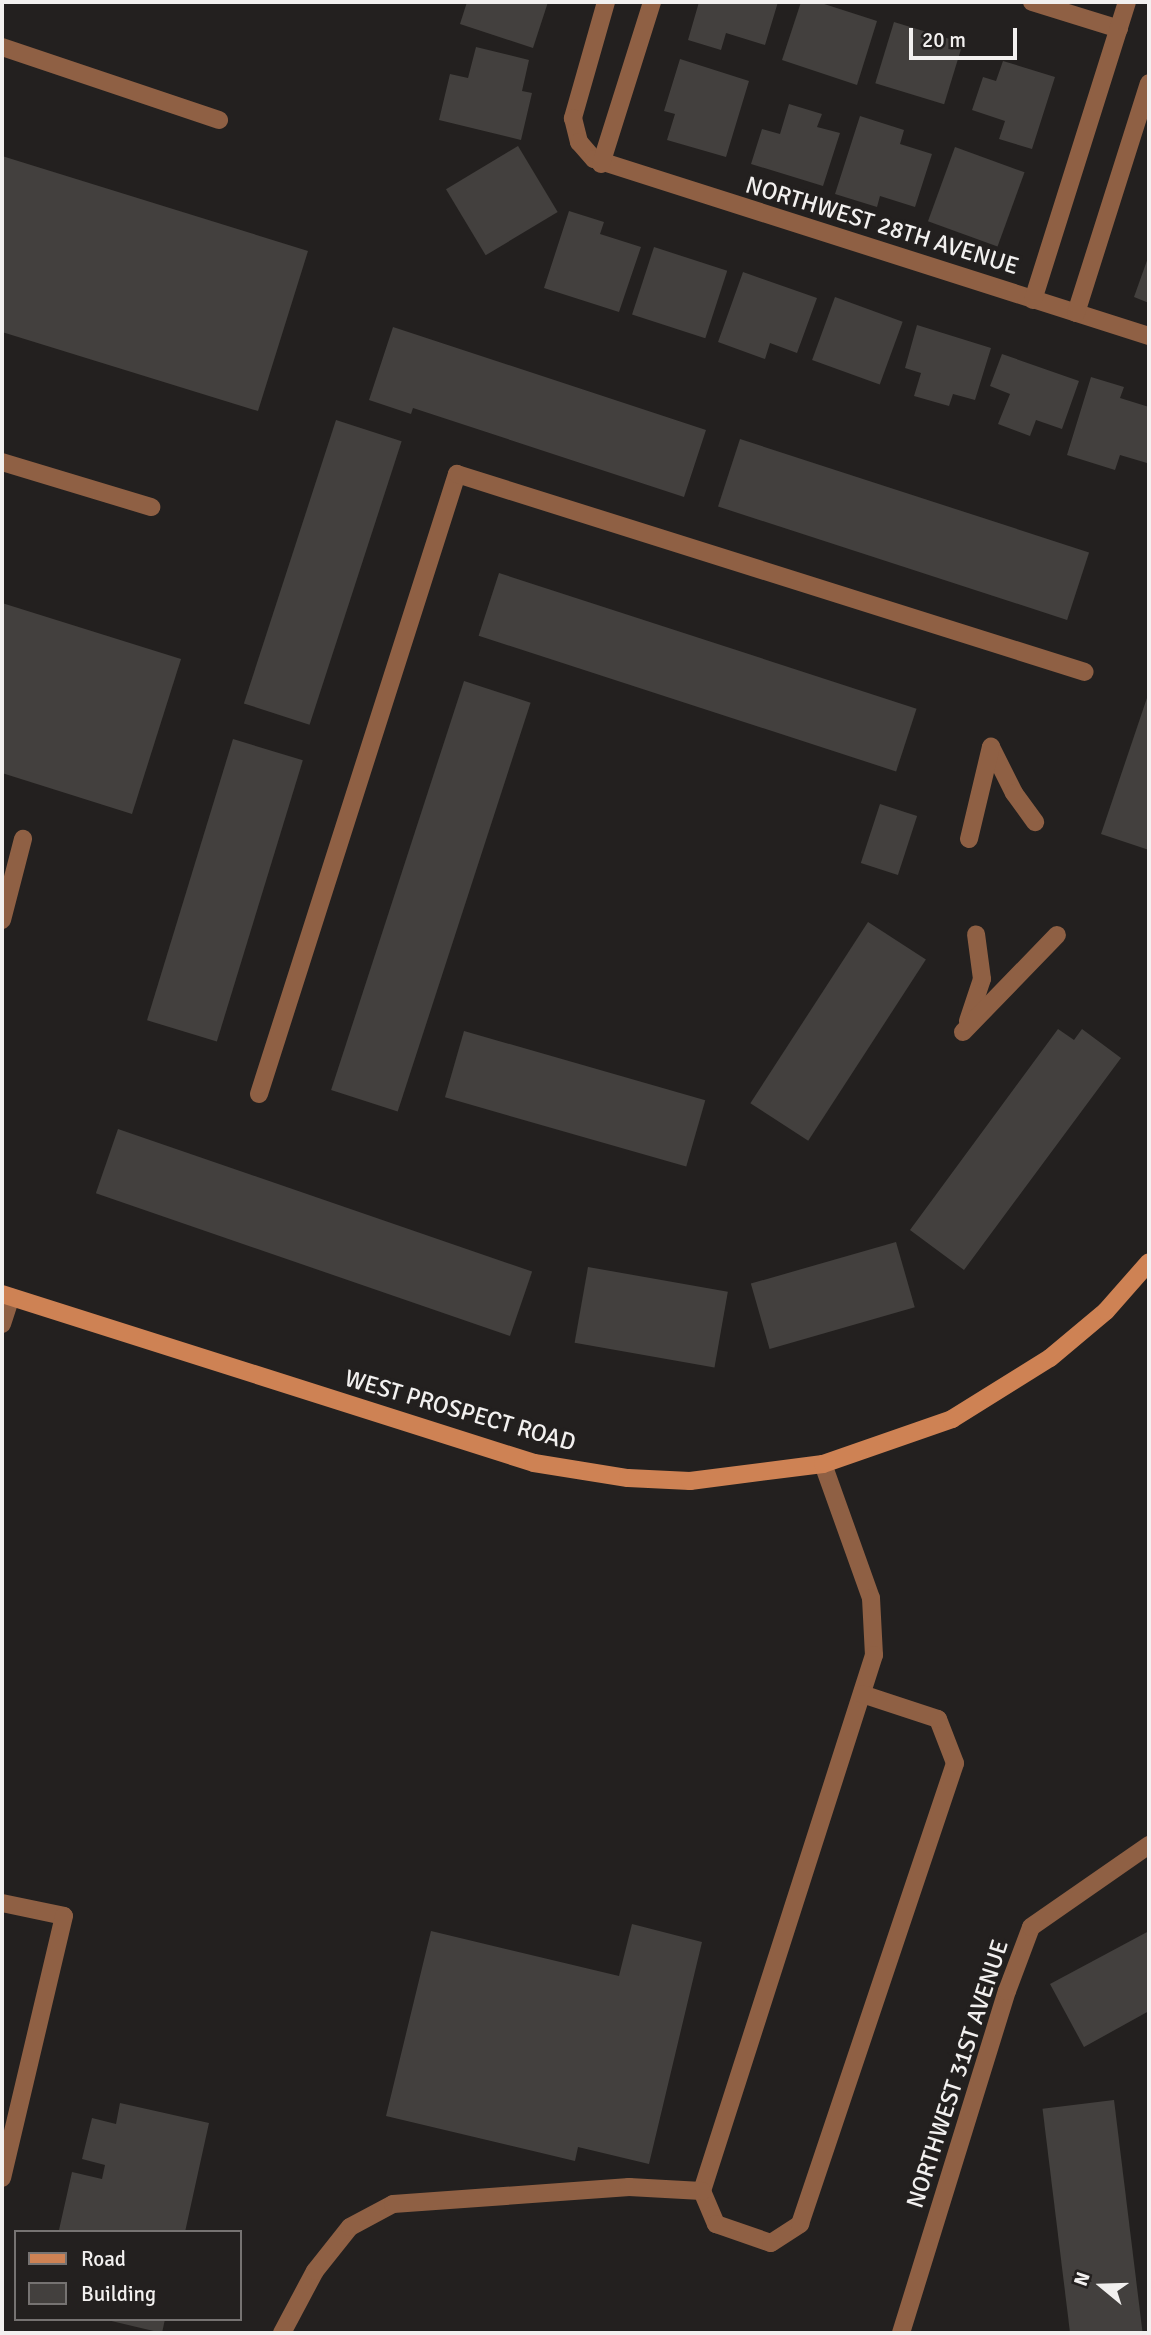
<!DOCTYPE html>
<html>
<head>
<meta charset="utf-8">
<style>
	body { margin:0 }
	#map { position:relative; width:1151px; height:2335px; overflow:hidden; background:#23201f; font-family:Signika,sans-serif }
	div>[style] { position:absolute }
	.building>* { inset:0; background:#43403e; transform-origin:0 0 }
	.service>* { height:18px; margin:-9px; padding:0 9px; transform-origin:9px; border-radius:9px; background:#8f6044 }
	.minor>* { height:18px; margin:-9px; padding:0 9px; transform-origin:9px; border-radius:9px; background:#8f6044 }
	.secondary>* { height:18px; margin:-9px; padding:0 9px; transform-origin:9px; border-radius:9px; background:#ce8254 }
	span { translate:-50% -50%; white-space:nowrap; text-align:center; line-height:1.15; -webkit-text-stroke:7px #23201f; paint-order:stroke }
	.street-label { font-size:24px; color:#f2f0ef }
	.frame { position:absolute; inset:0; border:4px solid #f2f0ef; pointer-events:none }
	.legend { position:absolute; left:14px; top:2230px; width:228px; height:91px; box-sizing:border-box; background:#23201f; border:2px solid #767372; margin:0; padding:9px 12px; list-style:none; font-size:21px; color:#f2f0ef }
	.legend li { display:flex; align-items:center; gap:14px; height:35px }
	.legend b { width:35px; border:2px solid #767372 }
	.north { position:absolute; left:1067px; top:2251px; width:70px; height:70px; -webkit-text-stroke:5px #23201f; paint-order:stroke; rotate:289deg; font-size:19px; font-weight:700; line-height:28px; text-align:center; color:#f2f0ef }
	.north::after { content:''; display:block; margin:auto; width:24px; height:32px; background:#f2f0ef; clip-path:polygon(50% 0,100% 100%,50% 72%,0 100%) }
	.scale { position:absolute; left:909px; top:28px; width:108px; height:32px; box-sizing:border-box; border:4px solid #f2f0ef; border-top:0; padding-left:9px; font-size:21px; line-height:24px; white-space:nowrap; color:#f2f0ef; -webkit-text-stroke:5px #23201f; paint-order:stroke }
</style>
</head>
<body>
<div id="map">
	<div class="building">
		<i style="clip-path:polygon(467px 2px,548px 2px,533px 48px,460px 24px)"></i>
		<i style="clip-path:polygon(699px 2px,778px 2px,765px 45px,726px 33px,721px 50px,688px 40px)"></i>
		<i style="clip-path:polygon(801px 2px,818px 2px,877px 21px,857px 85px,782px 60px)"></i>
		<i style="left:894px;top:22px;width:72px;height:64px;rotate:17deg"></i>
		<i style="clip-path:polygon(476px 47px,529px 60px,522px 91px,532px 93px,521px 140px,439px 120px,450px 74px,468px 78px)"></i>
		<i style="clip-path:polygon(680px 59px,749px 81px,726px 157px,667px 140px,675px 114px,664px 111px)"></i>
		<i style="clip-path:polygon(1003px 61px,1055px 77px,1032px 149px,999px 139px,1005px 121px,972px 110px,983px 77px,996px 81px)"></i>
		<i style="clip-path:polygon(789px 104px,822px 114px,817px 127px,840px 133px,823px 186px,751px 164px,762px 129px,780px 134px)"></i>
		<i style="clip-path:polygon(860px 116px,904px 130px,900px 144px,932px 154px,915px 207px,880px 196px,877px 207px,835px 194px)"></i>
		<i style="left:518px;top:146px;width:77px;height:84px;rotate:59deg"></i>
		<i style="left:955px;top:147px;width:74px;height:79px;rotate:20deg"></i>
		<i style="clip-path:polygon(2px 156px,308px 251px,258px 411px,2px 332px)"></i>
		<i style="clip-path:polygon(569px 211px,604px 222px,600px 234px,641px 247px,619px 312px,544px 288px)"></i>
		<i style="left:654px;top:247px;width:77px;height:71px;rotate:18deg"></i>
		<i style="clip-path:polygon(1149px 255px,1149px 303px,1134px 297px)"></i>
		<i style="clip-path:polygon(743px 272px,817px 298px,797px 353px,770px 343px,765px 359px,718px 342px)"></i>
		<i style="left:835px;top:297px;width:72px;height:67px;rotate:20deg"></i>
		<i style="clip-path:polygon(917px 325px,991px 348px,975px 400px,953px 394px,949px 406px,914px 396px,921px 373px,905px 368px)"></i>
		<i style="clip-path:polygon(393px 327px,706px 430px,684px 497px,413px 408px,411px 414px,369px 400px)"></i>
		<i style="clip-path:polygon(1002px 354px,1079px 381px,1062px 429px,1036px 420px,1030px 436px,998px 424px,1010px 394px,990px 386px)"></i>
		<i style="clip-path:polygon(1091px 377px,1124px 387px,1120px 398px,1149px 407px,1147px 463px,1120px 455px,1115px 470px,1067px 455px)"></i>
		<i style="left:336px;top:420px;width:69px;height:298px;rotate:18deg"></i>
		<i style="left:740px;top:439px;width:367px;height:71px;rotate:18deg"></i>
		<i style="left:499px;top:573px;width:439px;height:66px;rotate:18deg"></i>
		<i style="clip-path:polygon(2px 603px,181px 659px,132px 814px,2px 773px)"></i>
		<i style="left:464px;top:681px;width:70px;height:430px;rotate:18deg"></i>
		<i style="clip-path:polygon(1149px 692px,1149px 850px,1101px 834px)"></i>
		<i style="left:233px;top:739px;width:73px;height:294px;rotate:17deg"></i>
		<i style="left:880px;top:804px;width:39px;height:62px;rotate:18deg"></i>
		<i style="left:868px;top:922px;width:69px;height:216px;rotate:33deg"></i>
		<i style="clip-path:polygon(1058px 1029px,1074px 1040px,1082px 1029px,1121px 1058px,964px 1270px,910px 1230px)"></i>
		<i style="left:464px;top:1031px;width:251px;height:69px;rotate:16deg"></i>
		<i style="left:118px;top:1129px;width:438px;height:68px;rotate:19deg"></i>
		<i style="left:896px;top:1242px;width:68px;height:151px;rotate:74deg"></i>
		<i style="left:588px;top:1267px;width:142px;height:77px;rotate:10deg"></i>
		<i style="clip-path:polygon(632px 1924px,702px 1942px,649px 2164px,578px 2147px,575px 2161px,386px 2116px,431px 1931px,619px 1976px)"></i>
		<i style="clip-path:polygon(1149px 1931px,1149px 2011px,1084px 2047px,1050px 1984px)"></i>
		<i style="left:1114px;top:2100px;width:235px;height:72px;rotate:83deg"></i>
		<i style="clip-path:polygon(120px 2103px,209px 2123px,185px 2232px,59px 2230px,72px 2172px,102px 2179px,105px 2165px,82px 2159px,92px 2118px,116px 2124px)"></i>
		<i style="clip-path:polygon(103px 2319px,165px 2319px,162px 2333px)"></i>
	</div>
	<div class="service">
		<i style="left:2px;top:47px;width:229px;rotate:18.6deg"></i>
		<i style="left:2px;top:462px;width:156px;rotate:16.8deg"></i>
		<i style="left:991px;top:747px;width:51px;rotate:63.4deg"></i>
		<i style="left:1014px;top:793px;width:36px;rotate:54deg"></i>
		<i style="left:969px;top:839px;width:95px;rotate:-76.6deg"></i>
		<i style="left:2px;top:920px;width:84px;rotate:-75.5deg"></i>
		<i style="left:968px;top:1021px;width:44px;rotate:-71.6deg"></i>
		<i style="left:982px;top:979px;width:45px;rotate:-97.6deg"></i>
		<i style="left:963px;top:1032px;width:135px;rotate:-45.9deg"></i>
		<i style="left:259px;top:1094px;width:651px;rotate:-72.29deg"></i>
		<i style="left:457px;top:474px;width:658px;rotate:17.5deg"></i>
		<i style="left:2px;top:1324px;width:28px;rotate:-72deg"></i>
		<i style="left:823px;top:1464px;width:142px;rotate:70.3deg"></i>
		<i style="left:871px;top:1598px;width:57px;rotate:87deg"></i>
		<i style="left:874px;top:1655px;width:563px;rotate:107.79deg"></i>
		<i style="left:702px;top:2191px;width:36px;rotate:67deg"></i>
		<i style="left:716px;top:2224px;width:58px;rotate:19.1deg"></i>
		<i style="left:771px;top:2243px;width:35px;rotate:-33deg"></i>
		<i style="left:800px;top:2224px;width:486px;rotate:-71.4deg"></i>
		<i style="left:955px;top:1763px;width:47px;rotate:-111.1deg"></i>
		<i style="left:938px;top:1719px;width:80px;rotate:-161.8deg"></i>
		<i style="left:2px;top:1903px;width:63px;rotate:11.8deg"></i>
		<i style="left:64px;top:1916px;width:269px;rotate:103.3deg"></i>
		<i style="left:282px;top:2333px;width:70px;rotate:-62deg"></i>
		<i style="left:315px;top:2271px;width:56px;rotate:-51.5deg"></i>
		<i style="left:350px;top:2227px;width:49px;rotate:-28.1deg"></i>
		<i style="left:393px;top:2204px;width:237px;rotate:-4.1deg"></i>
		<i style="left:629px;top:2187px;width:73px;rotate:3.1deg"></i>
	</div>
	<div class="minor">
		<i style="left:606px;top:2px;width:121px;rotate:105.9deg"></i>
		<i style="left:573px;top:118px;width:25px;rotate:76deg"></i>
		<i style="left:579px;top:142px;width:23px;rotate:49deg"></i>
		<i style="left:594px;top:159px;width:583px;rotate:17.69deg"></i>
		<i style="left:1032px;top:2px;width:91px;rotate:17.2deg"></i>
		<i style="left:601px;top:164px;width:170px;rotate:-72.5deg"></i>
		<i style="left:1033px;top:300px;width:312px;rotate:-72.5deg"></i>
		<i style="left:1076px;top:313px;width:241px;rotate:-72.4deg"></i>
		<i style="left:901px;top:2333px;width:358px;rotate:-72.8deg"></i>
		<i style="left:1007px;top:1991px;width:68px;rotate:-69.4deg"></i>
		<i style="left:1031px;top:1927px;width:144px;rotate:-34.8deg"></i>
	</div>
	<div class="secondary">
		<i style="left:2px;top:1294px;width:558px;rotate:17.62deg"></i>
		<i style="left:534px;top:1463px;width:95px;rotate:9.1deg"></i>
		<i style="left:628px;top:1478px;width:62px;rotate:2.8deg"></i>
		<i style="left:690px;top:1481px;width:134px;rotate:-7.3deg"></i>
		<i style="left:823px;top:1464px;width:137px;rotate:-19.2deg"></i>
		<i style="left:952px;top:1419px;width:115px;rotate:-31.9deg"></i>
		<i style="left:1050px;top:1358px;width:73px;rotate:-40deg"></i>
		<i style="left:1106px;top:1311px;width:65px;rotate:-48.7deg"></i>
	</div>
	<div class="street-label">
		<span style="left:882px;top:226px;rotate:17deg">NORTHWEST 28TH AVENUE</span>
		<span style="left:460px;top:1411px;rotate:16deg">WEST PROSPECT ROAD</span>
		<span style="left:958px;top:2074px;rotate:-72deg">NORTHWEST 31ST AVENUE</span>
	</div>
	<div class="frame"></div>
	<ul class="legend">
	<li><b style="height:9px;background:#ce8254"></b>Road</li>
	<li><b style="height:19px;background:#43403e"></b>Building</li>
	</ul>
	<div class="north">N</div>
	<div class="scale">20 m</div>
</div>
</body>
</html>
